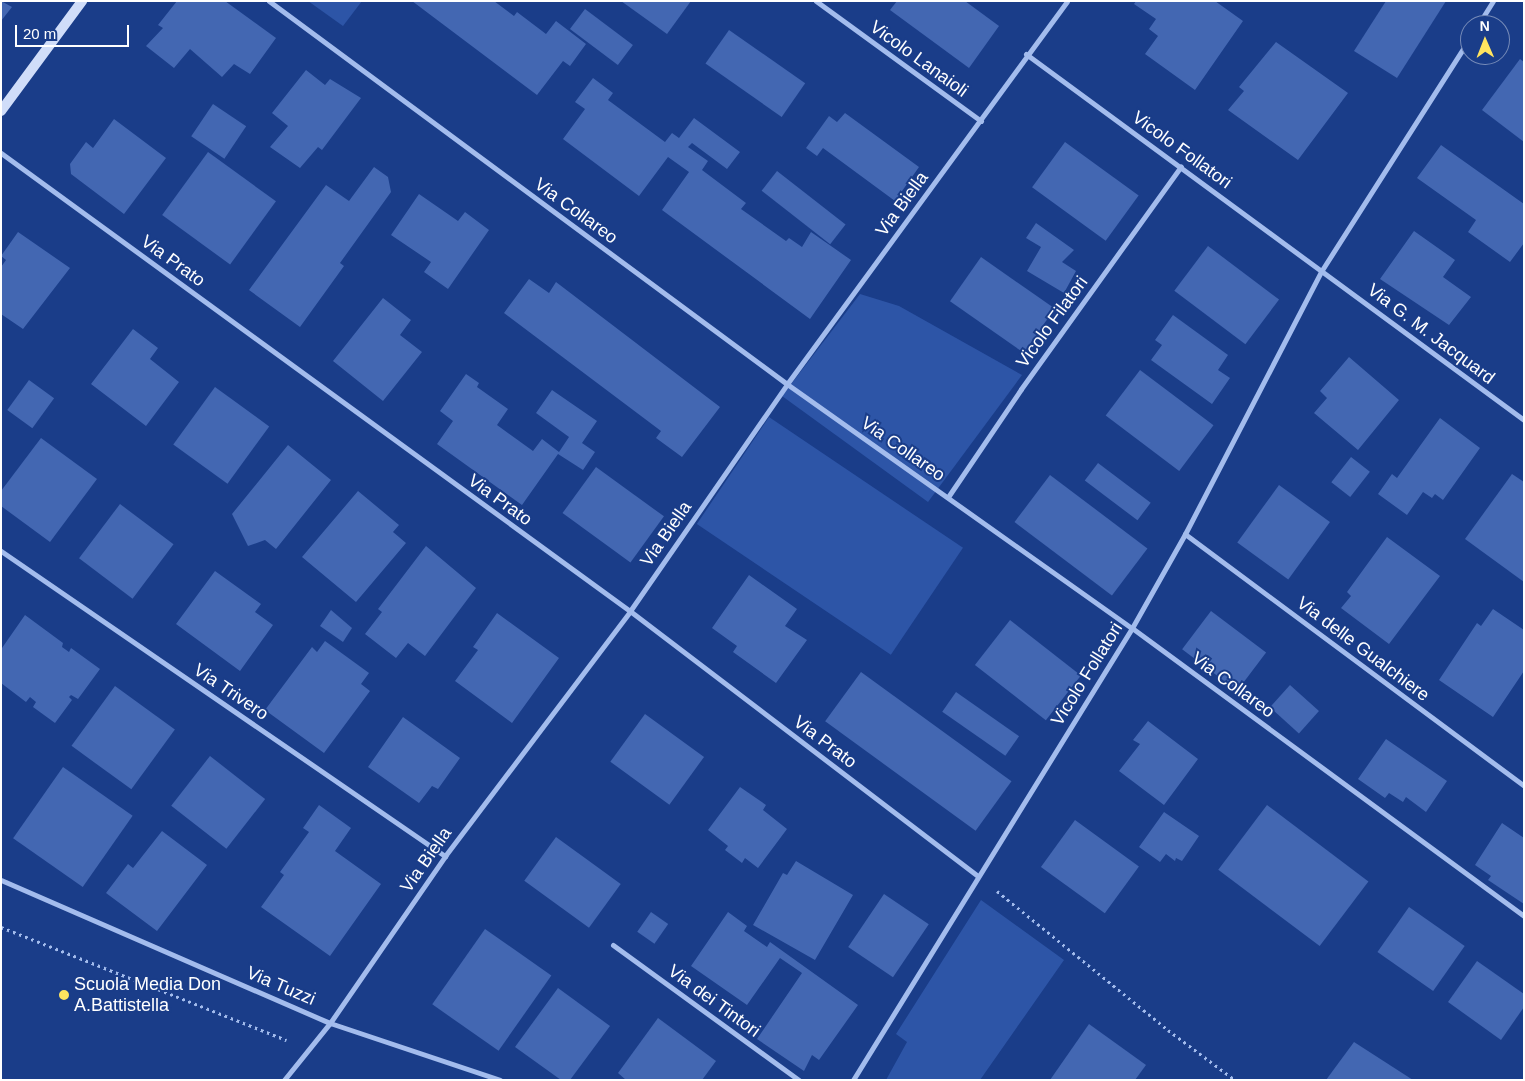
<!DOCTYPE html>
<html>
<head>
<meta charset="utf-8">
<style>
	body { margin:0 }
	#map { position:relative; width:1525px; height:1081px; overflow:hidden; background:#1a3d89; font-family:Arial,sans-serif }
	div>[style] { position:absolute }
	.green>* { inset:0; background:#2d55a7; transform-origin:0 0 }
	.building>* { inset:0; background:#4367b2; transform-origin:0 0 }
	.path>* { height:3px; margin-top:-1.5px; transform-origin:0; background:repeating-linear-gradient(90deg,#a3bced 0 2.5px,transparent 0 6.5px) }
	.street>* { height:5px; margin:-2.5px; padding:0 2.5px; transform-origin:2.5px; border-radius:2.5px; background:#a3bced }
	.secondary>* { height:10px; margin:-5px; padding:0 5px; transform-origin:5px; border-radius:5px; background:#d0ddf9 }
	.dots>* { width:14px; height:14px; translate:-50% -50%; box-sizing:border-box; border:2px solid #1a3d89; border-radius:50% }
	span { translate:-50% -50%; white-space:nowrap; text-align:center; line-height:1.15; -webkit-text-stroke:4px #1a3d89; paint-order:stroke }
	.street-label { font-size:18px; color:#fff }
	.poi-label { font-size:18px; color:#fff }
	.left { translate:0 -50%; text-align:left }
	.frame { position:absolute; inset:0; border:2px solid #fff; pointer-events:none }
	.north { position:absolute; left:1460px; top:15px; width:50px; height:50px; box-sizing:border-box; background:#1a3d89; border:1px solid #768bb8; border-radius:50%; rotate:359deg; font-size:14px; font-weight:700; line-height:20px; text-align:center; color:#fff }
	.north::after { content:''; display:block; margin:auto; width:18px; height:22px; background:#ffe45f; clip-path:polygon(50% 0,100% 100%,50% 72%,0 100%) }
	.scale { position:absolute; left:15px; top:25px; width:114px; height:22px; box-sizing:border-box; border:2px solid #fff; border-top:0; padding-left:6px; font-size:15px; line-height:18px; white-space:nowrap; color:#fff; -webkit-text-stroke:4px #1a3d89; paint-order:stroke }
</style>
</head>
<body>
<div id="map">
	<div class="green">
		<i style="clip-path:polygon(308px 1px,362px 1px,343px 26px)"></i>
		<i style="clip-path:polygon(860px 294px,899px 306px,1022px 375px,928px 502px,782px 396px)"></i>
		<i style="left:769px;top:417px;width:234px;height:129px;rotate:34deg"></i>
		<i style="clip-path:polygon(981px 900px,1064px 960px,980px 1080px,886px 1080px,907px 1042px,896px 1034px)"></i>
	</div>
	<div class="building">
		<i style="clip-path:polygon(1px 1px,12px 7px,1px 21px)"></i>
		<i style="clip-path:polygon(177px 1px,225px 1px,276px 38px,250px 74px,234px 64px,222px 77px,190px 49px,174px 68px,146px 46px,163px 28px,158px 25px)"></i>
		<i style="clip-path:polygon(412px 1px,494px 1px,514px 16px,517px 12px,546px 34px,556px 21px,586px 44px,570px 66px,563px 61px,537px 95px)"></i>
		<i style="clip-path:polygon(621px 1px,691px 1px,667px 34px)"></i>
		<i style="clip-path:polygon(897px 1px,965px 1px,999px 26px,969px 68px,890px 10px)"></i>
		<i style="clip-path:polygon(1136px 1px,1215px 1px,1243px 21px,1195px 90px,1145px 54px,1158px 36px,1149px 29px,1156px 19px,1134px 4px)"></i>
		<i style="clip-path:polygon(1386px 1px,1446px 1px,1397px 78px,1354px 51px)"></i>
		<i style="left:585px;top:9px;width:60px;height:25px;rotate:37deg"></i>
		<i style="left:729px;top:30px;width:93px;height:41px;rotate:35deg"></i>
		<i style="clip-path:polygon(1276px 42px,1348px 93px,1298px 160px,1228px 110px,1244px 91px,1239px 87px)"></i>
		<i style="clip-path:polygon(1520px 59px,1524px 62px,1524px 142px,1482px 110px)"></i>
		<i style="clip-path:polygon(306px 70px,325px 85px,330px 79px,361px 98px,322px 150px,318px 147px,300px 168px,270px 147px,288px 126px,272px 113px)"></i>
		<i style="clip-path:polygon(593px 78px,613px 93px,608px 100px,665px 142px,672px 133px,679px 138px,694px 118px,740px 152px,727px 169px,692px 143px,688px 147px,708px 161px,702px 170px,746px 203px,741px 209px,786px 241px,789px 238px,802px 247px,811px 232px,851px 260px,810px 319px,662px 210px,689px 172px,668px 157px,639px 196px,563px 139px,585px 109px,575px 102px)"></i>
		<i style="left:213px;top:104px;width:40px;height:39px;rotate:34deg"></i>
		<i style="clip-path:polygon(845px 113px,919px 167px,895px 201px,823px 148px,817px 156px,806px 148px,829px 116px,837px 122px)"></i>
		<i style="clip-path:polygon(114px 119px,166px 158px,124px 214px,71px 174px,70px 164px,86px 142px,93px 148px)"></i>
		<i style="left:1065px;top:142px;width:91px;height:56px;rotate:36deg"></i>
		<i style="clip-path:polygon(1441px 145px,1524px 204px,1524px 243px,1510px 262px,1468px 232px,1476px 220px,1417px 178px)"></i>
		<i style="left:208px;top:152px;width:84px;height:78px;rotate:36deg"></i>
		<i style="clip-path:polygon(374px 167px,388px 177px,391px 192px,340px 263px,344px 266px,300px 327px,249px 290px,326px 185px,349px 201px)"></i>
		<i style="left:777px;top:171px;width:87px;height:25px;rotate:38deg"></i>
		<i style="clip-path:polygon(419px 194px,458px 221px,465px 212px,489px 230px,448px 289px,424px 272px,431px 262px,391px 235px)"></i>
		<i style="clip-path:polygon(1036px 223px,1074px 250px,1062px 262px,1076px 271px,1064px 293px,1027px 271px,1041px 247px,1026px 238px)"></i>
		<i style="clip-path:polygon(1414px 231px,1455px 260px,1443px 277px,1471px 297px,1449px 325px,1380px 279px)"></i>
		<i style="clip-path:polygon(18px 232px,70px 268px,23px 329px,1px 314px,1px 267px,6px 260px,1px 256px)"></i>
		<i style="left:1208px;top:246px;width:89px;height:56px;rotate:37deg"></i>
		<i style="left:981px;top:257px;width:90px;height:54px;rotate:35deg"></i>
		<i style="clip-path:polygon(529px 279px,549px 293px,556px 282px,720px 407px,682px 457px,656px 438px,661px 431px,504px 313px)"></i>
		<i style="clip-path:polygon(383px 298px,411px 320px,400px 335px,422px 352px,383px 401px,333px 361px)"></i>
		<i style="clip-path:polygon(1173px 315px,1228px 355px,1218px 370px,1230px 378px,1212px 404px,1151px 360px,1162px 345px,1155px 340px)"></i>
		<i style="clip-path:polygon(133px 329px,158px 348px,150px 359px,179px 382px,146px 426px,91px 384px)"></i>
		<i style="clip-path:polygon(1349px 357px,1399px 400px,1358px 450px,1314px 413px,1327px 398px,1320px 391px)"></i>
		<i style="left:1140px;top:370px;width:92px;height:57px;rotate:37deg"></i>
		<i style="clip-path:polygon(466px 374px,479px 383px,477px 387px,508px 409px,497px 425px,533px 451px,542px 439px,559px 452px,569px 437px,536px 413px,552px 390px,597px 421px,582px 443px,595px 452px,583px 470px,558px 454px,522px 505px,437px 444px,453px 421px,440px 411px)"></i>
		<i style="left:29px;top:380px;width:31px;height:37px;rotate:36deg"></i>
		<i style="left:215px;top:387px;width:67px;height:71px;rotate:36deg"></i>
		<i style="clip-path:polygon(1440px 418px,1480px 448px,1443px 500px,1435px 494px,1432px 498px,1423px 492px,1407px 515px,1378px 494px,1392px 474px,1397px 478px)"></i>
		<i style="clip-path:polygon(41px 438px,97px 479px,50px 542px,1px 506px,1px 491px)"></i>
		<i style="clip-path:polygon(288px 445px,331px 480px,276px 549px,265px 540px,248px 546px,232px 514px)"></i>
		<i style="left:1351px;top:457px;width:24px;height:32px;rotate:38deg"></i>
		<i style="left:1098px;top:463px;width:66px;height:22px;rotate:37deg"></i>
		<i style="left:596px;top:467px;width:84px;height:57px;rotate:36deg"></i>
		<i style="clip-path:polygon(1512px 474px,1524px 482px,1524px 582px,1465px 539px)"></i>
		<i style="left:1050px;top:475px;width:122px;height:59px;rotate:37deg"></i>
		<i style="left:1279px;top:485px;width:63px;height:71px;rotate:36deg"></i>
		<i style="clip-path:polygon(358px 491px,399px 525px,393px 532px,406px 543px,356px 602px,302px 557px)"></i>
		<i style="left:120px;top:504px;width:67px;height:68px;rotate:37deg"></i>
		<i style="clip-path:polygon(1387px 537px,1440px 576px,1389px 644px,1341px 608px,1351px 596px,1347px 592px)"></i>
		<i style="clip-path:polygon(426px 546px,476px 588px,425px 656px,408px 643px,396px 658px,365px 634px,382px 612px,378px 609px)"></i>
		<i style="clip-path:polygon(215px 571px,261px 604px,255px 612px,273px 625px,240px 671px,176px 624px)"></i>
		<i style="clip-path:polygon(749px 575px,797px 609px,785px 626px,807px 640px,776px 683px,733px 652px,737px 646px,712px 628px)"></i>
		<i style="clip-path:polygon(1493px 609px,1524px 630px,1524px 671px,1493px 717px,1439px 680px,1477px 623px,1481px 626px)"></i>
		<i style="clip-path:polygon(331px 610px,352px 628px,343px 642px,320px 626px)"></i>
		<i style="left:1211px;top:611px;width:69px;height:48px;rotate:37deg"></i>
		<i style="clip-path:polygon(497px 613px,559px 658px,512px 723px,455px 681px,478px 650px,473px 647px)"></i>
		<i style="clip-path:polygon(25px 615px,63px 643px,62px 647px,69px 652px,71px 648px,100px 669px,78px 699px,71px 695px,69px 697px,72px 700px,55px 723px,33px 707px,36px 702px,30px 697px,26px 702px,1px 683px,2px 648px)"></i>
		<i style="left:1010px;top:620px;width:90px;height:57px;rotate:38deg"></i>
		<i style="clip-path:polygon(325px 641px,369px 673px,361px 684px,370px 691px,324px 753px,265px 710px,312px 647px,317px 652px)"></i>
		<i style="left:861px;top:672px;width:186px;height:61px;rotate:36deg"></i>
		<i style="left:1290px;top:685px;width:39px;height:30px;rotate:42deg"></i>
		<i style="left:115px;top:686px;width:74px;height:74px;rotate:36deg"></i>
		<i style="left:956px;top:692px;width:77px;height:24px;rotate:35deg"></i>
		<i style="left:645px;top:714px;width:73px;height:59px;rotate:36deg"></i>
		<i style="clip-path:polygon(403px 717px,460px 758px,438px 789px,432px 786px,419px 803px,368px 767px)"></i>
		<i style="clip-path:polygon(1148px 721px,1198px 759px,1164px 805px,1119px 771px,1140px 744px,1133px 740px)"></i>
		<i style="clip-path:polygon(1386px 739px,1447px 781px,1426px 812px,1406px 797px,1403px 802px,1389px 793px,1385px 798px,1358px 779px)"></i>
		<i style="left:210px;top:756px;width:70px;height:63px;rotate:38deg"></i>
		<i style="left:63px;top:767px;width:85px;height:87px;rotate:35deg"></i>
		<i style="clip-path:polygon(740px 787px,766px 805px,763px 810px,787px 829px,758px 868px,745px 858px,742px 863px,725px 850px,728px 846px,708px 830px)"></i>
		<i style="clip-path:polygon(319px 805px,351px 828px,335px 851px,381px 884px,330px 956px,261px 907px,284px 875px,280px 872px,309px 832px,303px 828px)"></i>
		<i style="left:1267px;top:805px;width:127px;height:81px;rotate:37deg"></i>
		<i style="clip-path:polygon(1164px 812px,1199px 836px,1182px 861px,1176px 858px,1175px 861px,1166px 854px,1160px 862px,1139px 847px)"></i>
		<i style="left:1075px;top:820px;width:79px;height:58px;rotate:36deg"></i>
		<i style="clip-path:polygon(1502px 823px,1524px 838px,1524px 904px,1488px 880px,1491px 876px,1475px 865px)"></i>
		<i style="clip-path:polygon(162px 831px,207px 865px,157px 931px,106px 893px,128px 864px,133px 868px)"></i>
		<i style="left:556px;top:837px;width:80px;height:54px;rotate:36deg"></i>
		<i style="clip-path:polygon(796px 861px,853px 895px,815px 960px,753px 925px,783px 873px,787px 875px)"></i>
		<i style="left:884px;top:894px;width:54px;height:64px;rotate:34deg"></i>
		<i style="left:1409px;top:907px;width:68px;height:55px;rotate:35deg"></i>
		<i style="left:651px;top:912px;width:21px;height:24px;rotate:35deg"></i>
		<i style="clip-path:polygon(728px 912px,747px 926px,744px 931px,767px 947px,770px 942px,858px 1005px,819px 1060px,812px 1055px,804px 1071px,757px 1039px,802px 973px,780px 958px,747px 1005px,691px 966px)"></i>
		<i style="left:485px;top:929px;width:81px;height:92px;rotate:35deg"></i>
		<i style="clip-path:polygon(1477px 961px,1524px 994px,1524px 1007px,1501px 1040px,1448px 1002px)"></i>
		<i style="clip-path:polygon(558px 988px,610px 1026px,570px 1080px,561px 1080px,515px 1047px)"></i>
		<i style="clip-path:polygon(658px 1018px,716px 1061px,702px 1080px,626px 1080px,618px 1073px)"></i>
		<i style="clip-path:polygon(1089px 1024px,1146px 1065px,1135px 1080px,1050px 1080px)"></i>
		<i style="clip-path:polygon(1354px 1042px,1413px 1080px,1326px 1080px)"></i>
	</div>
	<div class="path">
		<i style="left:997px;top:891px;width:220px;rotate:39.1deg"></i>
		<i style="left:1168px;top:1030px;width:84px;rotate:36.7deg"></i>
		<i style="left:1px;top:927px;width:307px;rotate:21.6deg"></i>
	</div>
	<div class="street">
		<i style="left:269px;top:1px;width:644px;rotate:36.48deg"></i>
		<i style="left:787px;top:384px;width:423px;rotate:35.3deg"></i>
		<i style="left:1132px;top:628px;width:486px;rotate:36.3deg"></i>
		<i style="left:816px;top:1px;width:204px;rotate:36deg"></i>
		<i style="left:1478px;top:25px;width:28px;rotate:-58deg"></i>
		<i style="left:1026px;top:54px;width:618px;rotate:36.31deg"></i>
		<i style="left:1px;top:153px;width:778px;rotate:36.06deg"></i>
		<i style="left:630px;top:611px;width:436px;rotate:37.3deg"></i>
		<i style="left:948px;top:497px;width:130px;rotate:-55.9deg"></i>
		<i style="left:1021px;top:389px;width:274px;rotate:-54.3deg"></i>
		<i style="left:1185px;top:534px;width:422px;rotate:36.6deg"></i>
		<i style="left:1px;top:551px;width:539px;rotate:34.49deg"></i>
		<i style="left:1px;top:880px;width:359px;rotate:23.5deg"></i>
		<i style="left:330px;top:1023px;width:179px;rotate:18.5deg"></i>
		<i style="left:613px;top:945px;width:230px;rotate:36deg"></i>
		<i style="left:284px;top:1080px;width:73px;rotate:-51.1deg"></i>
		<i style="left:330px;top:1023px;width:203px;rotate:-55.4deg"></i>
		<i style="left:445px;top:856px;width:307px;rotate:-52.9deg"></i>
		<i style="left:630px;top:611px;width:276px;rotate:-55.3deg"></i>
		<i style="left:787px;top:384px;width:474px;rotate:-53.8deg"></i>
		<i style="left:853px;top:1080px;width:531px;rotate:-58.31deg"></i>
		<i style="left:1132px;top:628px;width:108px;rotate:-60.6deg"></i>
		<i style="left:1185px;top:534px;width:297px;rotate:-62.6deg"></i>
		<i style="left:1322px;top:270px;width:275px;rotate:-57.5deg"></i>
	</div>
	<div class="secondary">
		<i style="left:1px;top:111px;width:137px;rotate:-53.6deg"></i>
	</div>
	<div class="dots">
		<i style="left:64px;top:995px;background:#ffe45f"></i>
	</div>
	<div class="street-label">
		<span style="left:919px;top:59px;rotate:36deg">Vicolo Lanaioli</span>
		<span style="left:1182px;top:150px;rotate:36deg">Vicolo Follatori</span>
		<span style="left:902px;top:204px;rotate:-54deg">Via Biella</span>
		<span style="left:576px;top:211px;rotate:36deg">Via Collareo</span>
		<span style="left:173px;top:261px;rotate:36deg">Via Prato</span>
		<span style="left:1052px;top:322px;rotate:-54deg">Vicolo Filatori</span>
		<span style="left:1431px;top:334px;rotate:37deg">Via G. M. Jacquard</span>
		<span style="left:903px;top:449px;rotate:35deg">Via Collareo</span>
		<span style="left:500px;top:500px;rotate:36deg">Via Prato</span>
		<span style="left:666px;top:534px;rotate:-55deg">Via Biella</span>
		<span style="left:1363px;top:649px;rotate:37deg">Via delle Gualchiere</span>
		<span style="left:1087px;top:674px;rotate:-58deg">Vicolo Follatori</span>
		<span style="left:1233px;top:685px;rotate:36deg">Via Collareo</span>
		<span style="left:231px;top:692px;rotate:34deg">Via Trivero</span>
		<span style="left:825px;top:742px;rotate:37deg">Via Prato</span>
		<span style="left:426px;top:860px;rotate:-55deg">Via Biella</span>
		<span style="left:281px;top:986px;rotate:23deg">Via Tuzzi</span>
		<span style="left:714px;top:1001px;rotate:36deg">Via dei Tintori</span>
	</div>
	<div class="poi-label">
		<span class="left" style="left:74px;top:995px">Scuola Media Don<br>A.Battistella</span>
	</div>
	<div class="frame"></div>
	<div class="north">N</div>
	<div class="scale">20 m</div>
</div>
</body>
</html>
